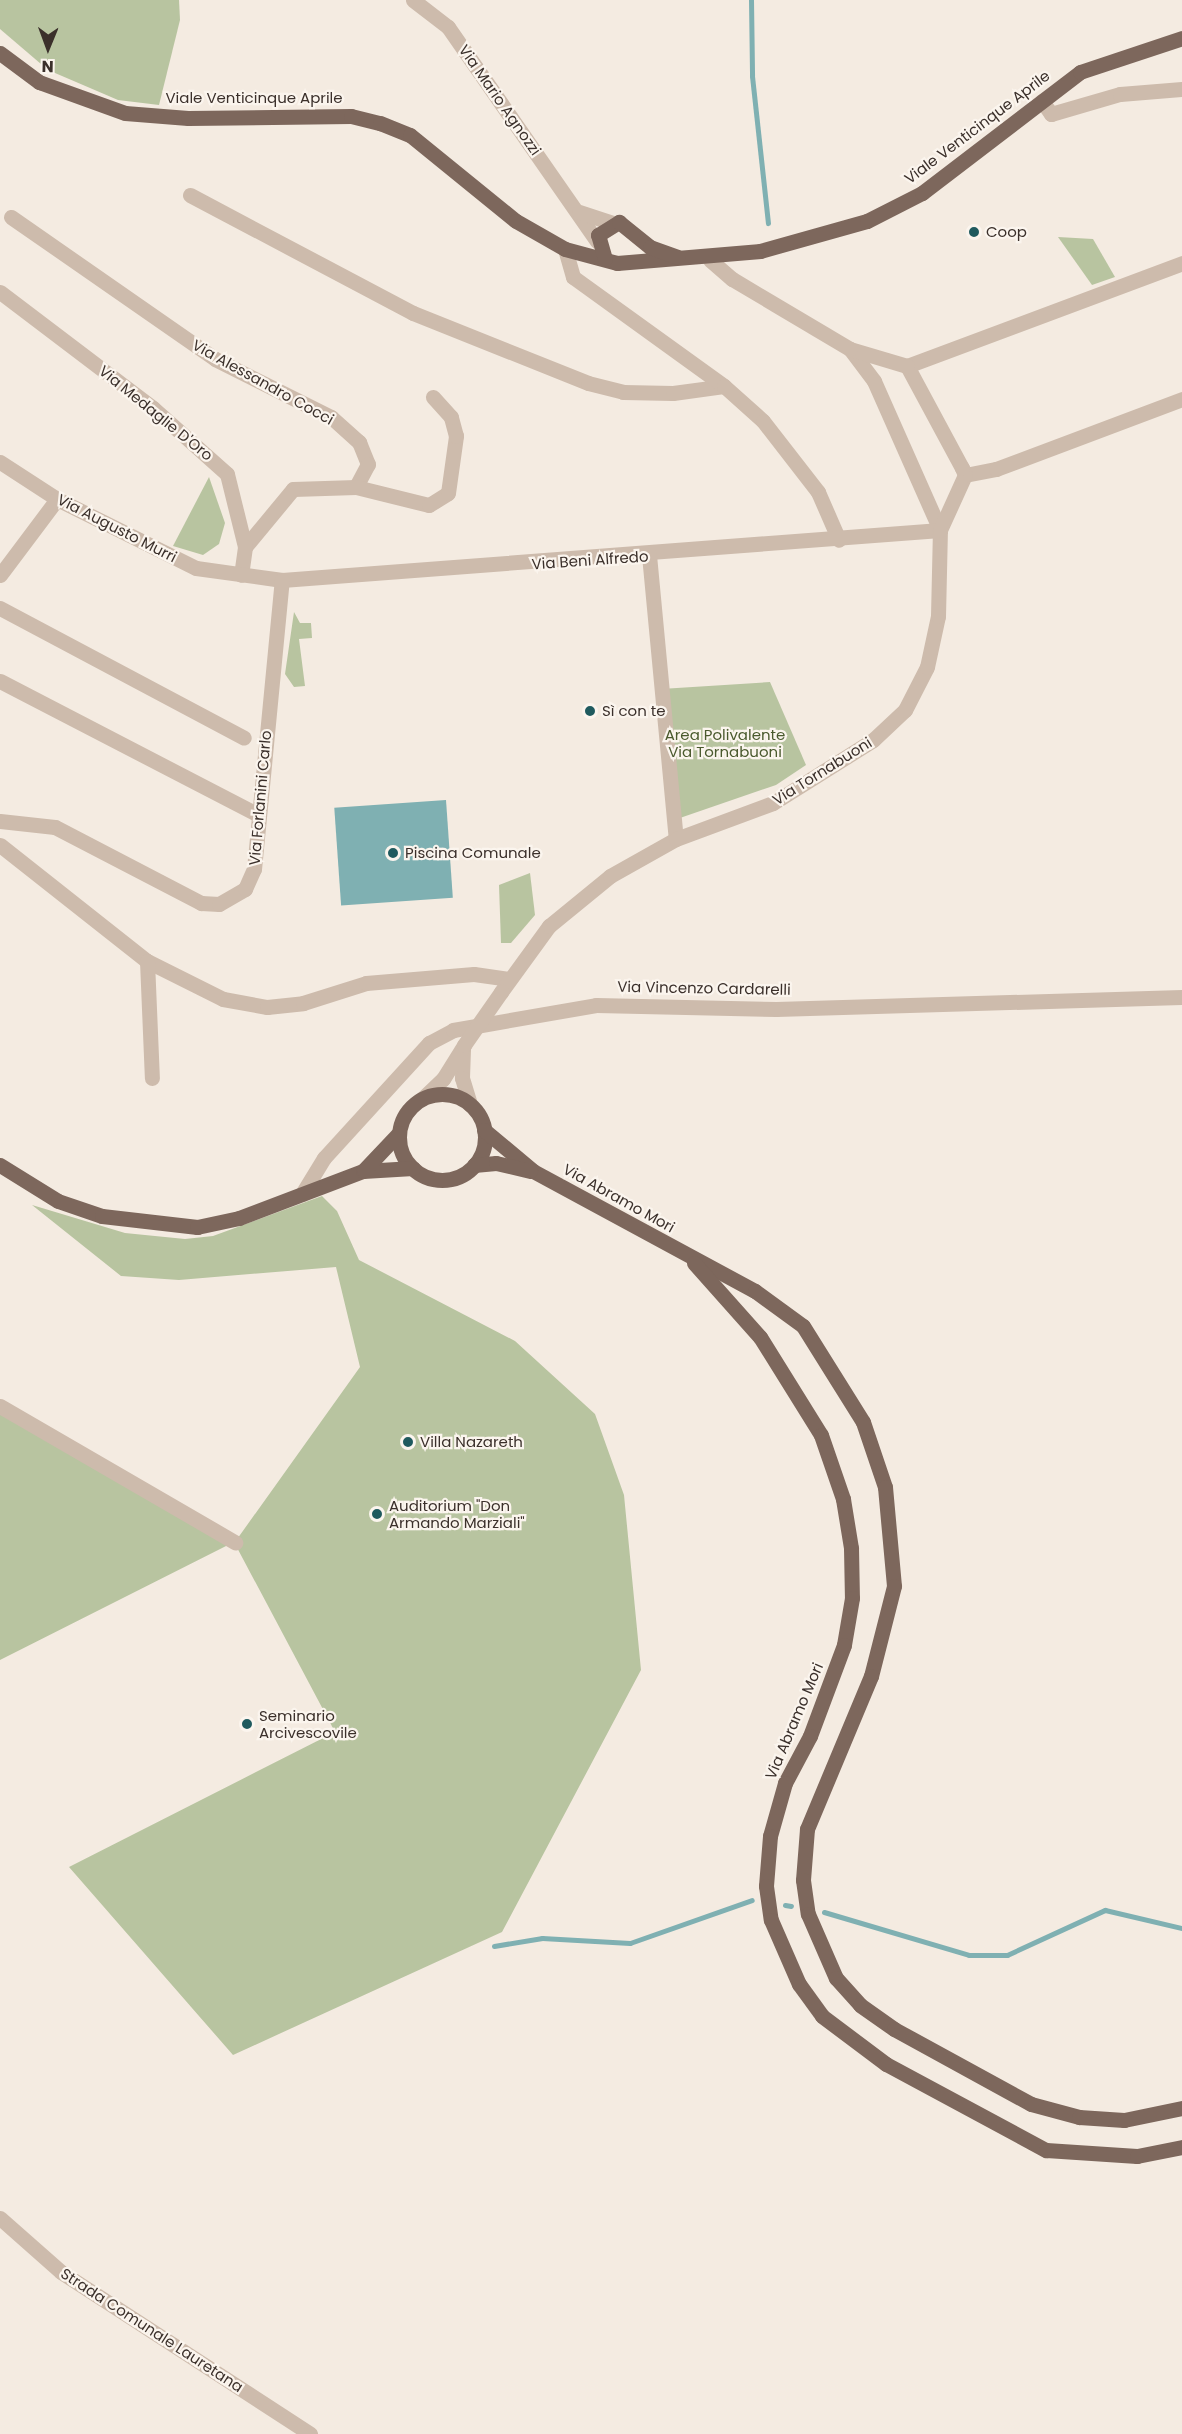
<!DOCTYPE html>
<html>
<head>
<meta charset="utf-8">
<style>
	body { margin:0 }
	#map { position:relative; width:1182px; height:2434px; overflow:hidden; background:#f4ebe1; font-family:Poppins,sans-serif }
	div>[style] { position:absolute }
	.green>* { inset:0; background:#b8c4a0 }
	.water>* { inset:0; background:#7fb0b2; transform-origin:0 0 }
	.stream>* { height:5px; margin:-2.5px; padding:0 2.5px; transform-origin:2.5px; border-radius:2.5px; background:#7fb0b2 }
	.minor>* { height:15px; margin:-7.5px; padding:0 7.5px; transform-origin:7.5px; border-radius:7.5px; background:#cdbbac }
	.major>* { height:15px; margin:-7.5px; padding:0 7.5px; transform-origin:7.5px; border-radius:7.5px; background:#7d675c }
	.major>.ring { margin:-7.5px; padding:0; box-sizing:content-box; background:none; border:15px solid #7d675c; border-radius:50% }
	.minor-bridge>* { height:15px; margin:-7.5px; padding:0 7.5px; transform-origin:7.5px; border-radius:7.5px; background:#cdbbac }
	.dots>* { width:16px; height:16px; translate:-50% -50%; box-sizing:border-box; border:3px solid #fbf5ee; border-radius:50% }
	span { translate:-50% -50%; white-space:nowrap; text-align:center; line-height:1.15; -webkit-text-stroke:4.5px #fbf5ee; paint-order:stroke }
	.street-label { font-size:15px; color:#3b302b }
	.poi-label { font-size:15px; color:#3b302b }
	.left { translate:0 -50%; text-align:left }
	.park-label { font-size:15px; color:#4a5a2e }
	.north { position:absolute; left:18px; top:18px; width:60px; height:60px; -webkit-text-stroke:4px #fbf5ee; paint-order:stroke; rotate:181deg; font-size:16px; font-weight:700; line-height:24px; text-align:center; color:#3b302b }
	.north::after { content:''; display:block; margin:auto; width:21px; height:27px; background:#3b302b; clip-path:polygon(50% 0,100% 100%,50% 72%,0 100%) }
</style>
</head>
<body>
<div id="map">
	<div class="green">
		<i style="clip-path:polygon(0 0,179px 0,180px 20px,159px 105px,118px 100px,48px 70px,0 29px)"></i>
		<i style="clip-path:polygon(1058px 237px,1093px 239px,1115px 277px,1092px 285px)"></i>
		<i style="clip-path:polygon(209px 477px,225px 523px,219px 544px,203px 555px,173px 546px)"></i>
		<i style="clip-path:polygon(294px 612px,300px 623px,311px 623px,312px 638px,299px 639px,305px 686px,294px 687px,285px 674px)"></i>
		<i style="clip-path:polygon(770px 682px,806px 765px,776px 785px,677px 819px,661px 689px)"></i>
		<i style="clip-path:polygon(530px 873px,535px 915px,511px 943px,501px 943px,499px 885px)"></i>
		<i style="clip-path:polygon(322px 1196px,337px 1211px,359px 1260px,515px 1341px,595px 1414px,624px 1495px,641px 1670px,502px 1932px,233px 2055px,69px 1867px,335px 1732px,234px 1542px,0 1660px,0 1406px,235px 1542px,360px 1367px,336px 1267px,179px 1280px,121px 1276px,32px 1205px,125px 1233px,185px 1239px,213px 1236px)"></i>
	</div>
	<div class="water">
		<i style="left:446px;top:800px;width:98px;height:112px;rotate:86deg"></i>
	</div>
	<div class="stream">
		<i style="left:751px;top:0;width:76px;rotate:89.2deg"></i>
		<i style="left:752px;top:76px;width:148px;rotate:83.8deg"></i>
		<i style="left:785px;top:1905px;width:6px;rotate:9deg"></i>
		<i style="left:824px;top:1912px;width:151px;rotate:16.5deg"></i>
		<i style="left:969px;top:1955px;width:38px"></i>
		<i style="left:1007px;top:1955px;width:108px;rotate:-24.7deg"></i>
		<i style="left:1105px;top:1910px;width:79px;rotate:13.2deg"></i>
		<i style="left:494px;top:1946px;width:49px;rotate:-9.5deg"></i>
		<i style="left:542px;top:1938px;width:88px;rotate:3.3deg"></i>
		<i style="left:630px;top:1943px;width:129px;rotate:-19.4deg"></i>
	</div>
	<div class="minor">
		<i style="left:413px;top:0;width:44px;rotate:37.6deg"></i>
		<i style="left:448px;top:27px;width:261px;rotate:55.2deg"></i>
		<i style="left:1042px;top:101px;width:16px;rotate:55deg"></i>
		<i style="left:1051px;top:114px;width:72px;rotate:-16.2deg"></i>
		<i style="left:1120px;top:94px;width:62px;rotate:-4.6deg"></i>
		<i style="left:190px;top:195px;width:252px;rotate:27.9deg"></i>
		<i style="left:413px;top:313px;width:188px;rotate:21.8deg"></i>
		<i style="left:588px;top:383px;width:36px;rotate:14deg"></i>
		<i style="left:623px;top:392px;width:50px;rotate:1.1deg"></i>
		<i style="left:673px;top:393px;width:51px;rotate:-7.8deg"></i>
		<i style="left:579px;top:212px;width:36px;rotate:18deg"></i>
		<i style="left:11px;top:217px;width:249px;rotate:34.8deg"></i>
		<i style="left:215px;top:359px;width:130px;rotate:26.6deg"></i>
		<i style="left:331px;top:417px;width:38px;rotate:42deg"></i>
		<i style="left:359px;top:442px;width:24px;rotate:68deg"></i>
		<i style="left:368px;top:464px;width:26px;rotate:118deg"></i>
		<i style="left:356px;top:487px;width:63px;rotate:178.2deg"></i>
		<i style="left:293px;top:489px;width:75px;rotate:129.6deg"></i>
		<i style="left:565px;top:249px;width:29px;rotate:74deg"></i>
		<i style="left:573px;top:277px;width:186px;rotate:35.8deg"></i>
		<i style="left:724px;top:386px;width:52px;rotate:41.9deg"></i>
		<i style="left:763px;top:421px;width:90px;rotate:52.2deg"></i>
		<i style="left:818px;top:492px;width:52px;rotate:66.4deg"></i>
		<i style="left:0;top:292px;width:192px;rotate:37.2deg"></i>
		<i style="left:153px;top:408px;width:99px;rotate:41.7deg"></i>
		<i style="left:227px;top:474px;width:75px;rotate:76.1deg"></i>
		<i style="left:245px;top:547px;width:28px;rotate:98deg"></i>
		<i style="left:850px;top:349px;width:40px;rotate:53deg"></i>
		<i style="left:874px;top:381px;width:163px;rotate:66.1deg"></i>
		<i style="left:907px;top:366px;width:294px;rotate:-20.5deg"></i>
		<i style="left:0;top:462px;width:68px;rotate:33deg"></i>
		<i style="left:57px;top:499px;width:155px;rotate:26.4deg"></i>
		<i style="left:196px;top:568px;width:87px;rotate:7.9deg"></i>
		<i style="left:282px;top:580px;width:660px;rotate:-4.35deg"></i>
		<i style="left:965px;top:475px;width:32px;rotate:-11deg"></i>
		<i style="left:996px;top:469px;width:199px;rotate:-20.6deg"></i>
		<i style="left:356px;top:487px;width:75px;rotate:13.9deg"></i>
		<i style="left:429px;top:505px;width:22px;rotate:-32deg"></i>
		<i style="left:448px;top:493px;width:58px;rotate:-82deg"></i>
		<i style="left:456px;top:436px;width:20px;rotate:-105deg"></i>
		<i style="left:451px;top:417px;width:27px;rotate:-132deg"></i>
		<i style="left:649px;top:555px;width:285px;rotate:84.6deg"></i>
		<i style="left:0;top:575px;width:95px;rotate:-53.1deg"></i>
		<i style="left:0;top:608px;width:276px;rotate:28deg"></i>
		<i style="left:0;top:681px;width:291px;rotate:27.4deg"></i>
		<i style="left:0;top:821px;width:55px;rotate:6.2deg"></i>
		<i style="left:55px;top:827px;width:165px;rotate:27.5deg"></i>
		<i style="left:201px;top:903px;width:18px;rotate:3deg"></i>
		<i style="left:219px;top:904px;width:30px;rotate:-30deg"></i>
		<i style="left:245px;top:889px;width:22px;rotate:-66deg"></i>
		<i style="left:254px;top:869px;width:290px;rotate:-84.5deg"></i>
		<i style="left:0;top:845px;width:187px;rotate:38.3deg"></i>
		<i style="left:147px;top:961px;width:85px;rotate:26.6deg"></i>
		<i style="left:223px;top:999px;width:45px;rotate:10.3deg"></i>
		<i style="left:267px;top:1007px;width:36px;rotate:-6deg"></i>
		<i style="left:303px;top:1003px;width:66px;rotate:-17.6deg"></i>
		<i style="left:366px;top:983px;width:108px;rotate:-4.8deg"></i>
		<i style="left:474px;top:974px;width:36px;rotate:8deg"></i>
		<i style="left:147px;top:961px;width:117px;rotate:87.6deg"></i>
		<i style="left:501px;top:992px;width:82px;rotate:-54deg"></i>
		<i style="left:549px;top:926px;width:79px;rotate:-39.3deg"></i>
		<i style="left:610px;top:876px;width:76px;rotate:-29.3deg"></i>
		<i style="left:676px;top:839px;width:103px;rotate:-20.4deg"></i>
		<i style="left:773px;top:803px;width:118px;rotate:-32.2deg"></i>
		<i style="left:873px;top:740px;width:44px;rotate:-43.2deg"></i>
		<i style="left:905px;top:710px;width:48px;rotate:-62.9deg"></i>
		<i style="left:927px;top:667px;width:52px;rotate:-77.8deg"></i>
		<i style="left:938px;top:616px;width:86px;rotate:-88.7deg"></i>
		<i style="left:940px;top:530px;width:60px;rotate:-65.6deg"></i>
		<i style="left:965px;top:475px;width:8px;rotate:-113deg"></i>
		<i style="left:962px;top:468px;width:116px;rotate:-118.3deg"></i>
		<i style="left:907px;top:366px;width:59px;rotate:-163.4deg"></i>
		<i style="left:850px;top:349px;width:137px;rotate:-149.3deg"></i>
		<i style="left:732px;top:279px;width:29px;rotate:-139deg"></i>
		<i style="left:463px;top:1049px;width:29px;rotate:92deg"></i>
		<i style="left:462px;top:1078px;width:28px;rotate:73deg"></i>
		<i style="left:423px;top:1098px;width:28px;rotate:-44deg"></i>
		<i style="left:443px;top:1079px;width:40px;rotate:-58deg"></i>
		<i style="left:302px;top:1194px;width:42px;rotate:-58.6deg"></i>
		<i style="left:324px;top:1158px;width:156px;rotate:-47.6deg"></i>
		<i style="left:429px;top:1043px;width:27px;rotate:-28deg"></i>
		<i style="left:453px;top:1030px;width:145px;rotate:-9.9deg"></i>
		<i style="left:596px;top:1005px;width:180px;rotate:1.3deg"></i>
		<i style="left:776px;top:1009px;width:406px;rotate:-1.7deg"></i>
		<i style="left:0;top:1406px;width:272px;rotate:30.1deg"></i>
		<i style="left:0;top:2218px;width:81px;rotate:41.5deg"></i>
		<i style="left:61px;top:2272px;width:297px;rotate:33deg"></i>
	</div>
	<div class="major">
		<i style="left:0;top:53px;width:49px;rotate:36.6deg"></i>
		<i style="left:39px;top:82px;width:91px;rotate:19.8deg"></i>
		<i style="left:125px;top:113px;width:63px;rotate:4.5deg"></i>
		<i style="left:188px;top:118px;width:163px;rotate:-0.7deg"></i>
		<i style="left:351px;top:116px;width:30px;rotate:14deg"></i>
		<i style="left:380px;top:123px;width:32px;rotate:22deg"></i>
		<i style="left:410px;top:135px;width:136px;rotate:39.1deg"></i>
		<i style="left:516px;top:221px;width:56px;rotate:29.7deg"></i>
		<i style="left:565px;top:249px;width:54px;rotate:15.1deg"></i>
		<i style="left:617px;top:263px;width:144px;rotate:-4.8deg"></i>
		<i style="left:760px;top:251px;width:111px;rotate:-15.7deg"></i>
		<i style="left:867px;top:221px;width:62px;rotate:-27deg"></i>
		<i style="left:922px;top:193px;width:199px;rotate:-37.4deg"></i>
		<i style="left:1080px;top:72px;width:108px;rotate:-18.4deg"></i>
		<i style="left:605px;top:259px;width:25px;rotate:-106deg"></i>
		<i style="left:598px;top:235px;width:25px;rotate:-32deg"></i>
		<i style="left:619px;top:222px;width:40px;rotate:39deg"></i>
		<i style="left:650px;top:247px;width:29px;rotate:20deg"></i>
		<i class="ring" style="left:399px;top:1094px;width:71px;height:71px"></i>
		<i style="left:484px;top:1130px;width:64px;rotate:39.9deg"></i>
		<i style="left:533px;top:1171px;width:252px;rotate:28.4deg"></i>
		<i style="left:755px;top:1291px;width:59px;rotate:36.1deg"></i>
		<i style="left:803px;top:1326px;width:113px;rotate:58deg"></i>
		<i style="left:863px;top:1422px;width:69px;rotate:71.3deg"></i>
		<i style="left:885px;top:1487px;width:99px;rotate:84.8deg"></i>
		<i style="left:894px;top:1586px;width:93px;rotate:104.3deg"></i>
		<i style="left:871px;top:1676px;width:166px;rotate:112.7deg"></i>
		<i style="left:807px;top:1829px;width:51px;rotate:94.5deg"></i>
		<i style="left:803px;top:1880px;width:34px;rotate:82deg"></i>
		<i style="left:808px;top:1914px;width:70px;rotate:66.4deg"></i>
		<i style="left:836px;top:1978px;width:36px;rotate:48deg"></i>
		<i style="left:860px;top:2005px;width:42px;rotate:35.2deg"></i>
		<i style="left:894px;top:2029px;width:156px;rotate:28.7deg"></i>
		<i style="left:1031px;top:2104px;width:50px;rotate:15.2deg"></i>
		<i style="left:1079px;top:2117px;width:45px;rotate:3.8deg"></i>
		<i style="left:1124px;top:2120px;width:59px;rotate:-11.7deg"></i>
		<i style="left:0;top:1165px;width:68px;rotate:31.8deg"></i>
		<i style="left:58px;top:1201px;width:46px;rotate:18.8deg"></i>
		<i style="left:102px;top:1216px;width:96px;rotate:6.6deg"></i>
		<i style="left:197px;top:1227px;width:43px;rotate:-12.1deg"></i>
		<i style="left:239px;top:1218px;width:133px;rotate:-20.8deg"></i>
		<i style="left:363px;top:1171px;width:50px;rotate:-3.4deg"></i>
		<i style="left:474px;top:1165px;width:22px;rotate:-5deg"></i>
		<i style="left:496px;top:1163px;width:35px;rotate:13deg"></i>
		<i style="left:364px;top:1170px;width:51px;rotate:-46.6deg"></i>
		<i style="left:694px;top:1263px;width:99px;rotate:48.3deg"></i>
		<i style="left:760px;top:1337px;width:115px;rotate:58.1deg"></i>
		<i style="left:821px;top:1435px;width:68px;rotate:71deg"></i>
		<i style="left:843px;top:1499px;width:50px;rotate:80.7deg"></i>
		<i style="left:851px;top:1548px;width:50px;rotate:88.9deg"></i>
		<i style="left:852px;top:1598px;width:48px;rotate:99.7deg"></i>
		<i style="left:844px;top:1645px;width:97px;rotate:110.5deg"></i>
		<i style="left:810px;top:1736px;width:53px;rotate:118deg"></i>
		<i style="left:785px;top:1783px;width:55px;rotate:105.8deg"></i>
		<i style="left:770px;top:1836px;width:50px;rotate:94.6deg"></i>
		<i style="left:766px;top:1886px;width:34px;rotate:82deg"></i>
		<i style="left:771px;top:1920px;width:70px;rotate:66.4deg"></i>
		<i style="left:799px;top:1984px;width:39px;rotate:54deg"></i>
		<i style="left:822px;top:2016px;width:80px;rotate:36.9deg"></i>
		<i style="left:886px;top:2064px;width:182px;rotate:28.3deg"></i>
		<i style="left:1046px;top:2150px;width:91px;rotate:3.8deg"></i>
		<i style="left:1137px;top:2156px;width:46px;rotate:-11.3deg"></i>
	</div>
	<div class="minor-bridge">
		<i style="left:464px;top:1045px;width:65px;rotate:-55.1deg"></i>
	</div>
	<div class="dots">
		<i style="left:974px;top:232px;background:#1f5a5e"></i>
		<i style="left:590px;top:711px;background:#1f5a5e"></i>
		<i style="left:393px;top:853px;background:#1f5a5e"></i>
		<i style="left:408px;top:1442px;background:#1f5a5e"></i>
		<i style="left:377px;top:1514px;background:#1f5a5e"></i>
		<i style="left:247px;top:1724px;background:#1f5a5e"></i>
	</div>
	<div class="street-label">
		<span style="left:254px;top:98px">Viale Venticinque Aprile</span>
		<span style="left:500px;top:100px;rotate:55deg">Via Mario Agnozzi</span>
		<span style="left:977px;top:127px;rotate:-37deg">Viale Venticinque Aprile</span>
		<span style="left:263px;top:382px;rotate:29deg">Via Alessandro Cocci</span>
		<span style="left:156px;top:413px;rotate:39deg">Via Medaglie D'Oro</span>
		<span style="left:117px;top:528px;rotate:27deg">Via Augusto Murri</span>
		<span style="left:590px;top:560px;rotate:-4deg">Via Beni Alfredo</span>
		<span style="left:822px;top:771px;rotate:-32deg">Via Tornabuoni</span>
		<span style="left:260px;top:798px;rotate:-85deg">Via Forlanini Carlo</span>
		<span style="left:704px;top:988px;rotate:1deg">Via Vincenzo Cardarelli</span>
		<span style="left:619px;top:1198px;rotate:29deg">Via Abramo Mori</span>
		<span style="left:794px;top:1721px;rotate:-67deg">Via Abramo Mori</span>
		<span style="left:152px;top:2330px;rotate:33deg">Strada Comunale Lauretana</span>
	</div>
	<div class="poi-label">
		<span class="left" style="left:986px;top:232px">Coop</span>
		<span class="left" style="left:602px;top:711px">Sì con te</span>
		<span class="left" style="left:405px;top:853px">Piscina Comunale</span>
		<span class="left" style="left:420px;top:1442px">Villa Nazareth</span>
		<span class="left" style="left:389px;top:1514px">Auditorium "Don<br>Armando Marziali"</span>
		<span class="left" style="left:259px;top:1724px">Seminario<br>Arcivescovile</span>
	</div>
	<div class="park-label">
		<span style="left:725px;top:743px">Area Polivalente<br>Via Tornabuoni</span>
	</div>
	<div class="north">N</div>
</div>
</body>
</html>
